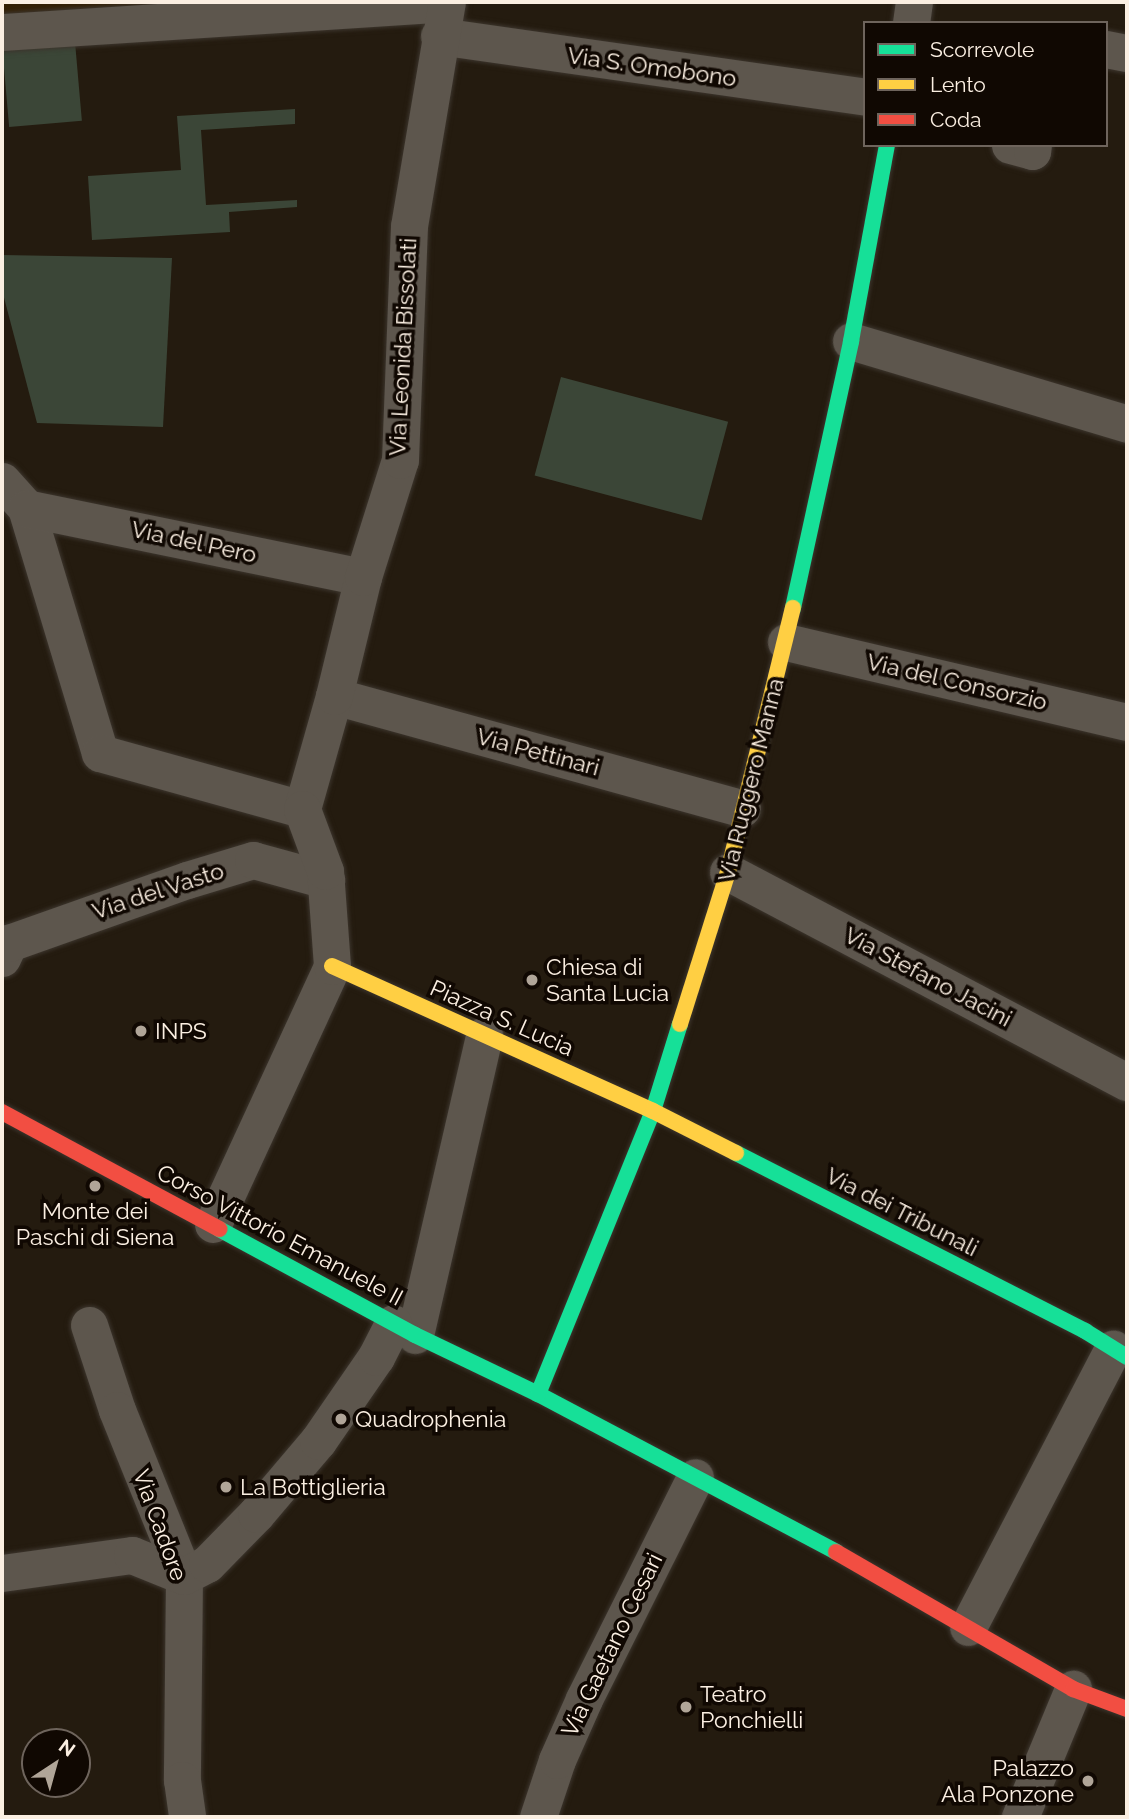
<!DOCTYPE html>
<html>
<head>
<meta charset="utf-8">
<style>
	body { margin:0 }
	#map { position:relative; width:1129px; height:1819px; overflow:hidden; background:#241b0f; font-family:Raleway,sans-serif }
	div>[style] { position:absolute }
	.built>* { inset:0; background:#342005 }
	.green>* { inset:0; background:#3b4637; transform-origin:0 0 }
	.roads { filter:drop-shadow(0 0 2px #3c352d) drop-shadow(0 0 2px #3c352d) }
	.street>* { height:37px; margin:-18.5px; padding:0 18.5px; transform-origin:18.5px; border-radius:18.5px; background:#5d564d }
	.fast>* { height:16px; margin:-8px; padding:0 8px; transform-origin:8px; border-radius:8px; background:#16e098 }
	.slow>* { height:16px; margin:-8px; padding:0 8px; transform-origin:8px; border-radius:8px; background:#ffcf43 }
	.jam>* { height:16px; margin:-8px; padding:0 8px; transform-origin:8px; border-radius:8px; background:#f24e42 }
	.dots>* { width:19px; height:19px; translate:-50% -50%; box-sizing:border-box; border:4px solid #100802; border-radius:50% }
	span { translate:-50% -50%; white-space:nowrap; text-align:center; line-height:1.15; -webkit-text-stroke:7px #100802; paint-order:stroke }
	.street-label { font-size:23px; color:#fbefe2 }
	.poi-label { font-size:23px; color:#fbefe2 }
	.left { translate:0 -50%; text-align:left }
	.right { translate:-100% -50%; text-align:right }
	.frame { position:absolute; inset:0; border:4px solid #fbefe2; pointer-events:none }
	.legend { position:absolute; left:863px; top:21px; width:245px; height:126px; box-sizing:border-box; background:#100802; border:2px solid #6e645c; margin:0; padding:9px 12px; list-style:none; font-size:21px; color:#fbefe2 }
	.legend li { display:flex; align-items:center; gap:14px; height:35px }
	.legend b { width:35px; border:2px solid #6e645c }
	.north { position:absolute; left:21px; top:1728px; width:70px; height:70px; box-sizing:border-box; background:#100802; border:2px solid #6e645c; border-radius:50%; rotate:36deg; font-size:19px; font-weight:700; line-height:28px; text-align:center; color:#fbefe2 }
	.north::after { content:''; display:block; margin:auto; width:24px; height:32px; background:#b0a598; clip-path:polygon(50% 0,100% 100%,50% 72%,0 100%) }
</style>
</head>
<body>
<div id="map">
	<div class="built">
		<i style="clip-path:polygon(2px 2px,211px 2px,2px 21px)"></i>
	</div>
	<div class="green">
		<i style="left:75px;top:42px;width:79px;height:73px;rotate:85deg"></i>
		<i style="clip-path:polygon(295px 109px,295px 124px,201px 130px,206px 205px,297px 200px,297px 207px,229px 212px,230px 232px,92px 240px,88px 176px,181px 170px,177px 116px)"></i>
		<i style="clip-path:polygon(2px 255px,172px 258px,163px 427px,37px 423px,2px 290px)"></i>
		<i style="left:561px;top:377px;width:173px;height:102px;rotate:15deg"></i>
	</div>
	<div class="roads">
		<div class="street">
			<i style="left:911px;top:23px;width:21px;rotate:-82deg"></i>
			<i style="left:2px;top:32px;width:445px;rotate:-3.7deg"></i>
			<i style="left:439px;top:36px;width:430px;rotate:8.1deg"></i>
			<i style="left:1106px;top:49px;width:21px;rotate:11deg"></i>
			<i style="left:1010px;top:145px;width:23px;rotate:15deg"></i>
			<i style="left:1032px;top:151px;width:6px;rotate:-81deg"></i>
			<i style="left:851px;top:341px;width:288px;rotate:16.7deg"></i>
			<i style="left:2px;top:481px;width:36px;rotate:48deg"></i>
			<i style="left:26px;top:508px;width:256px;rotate:73.2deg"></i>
			<i style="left:100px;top:753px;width:210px;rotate:15.5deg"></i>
			<i style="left:26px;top:508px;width:344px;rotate:11.6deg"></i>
			<i style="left:786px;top:642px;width:350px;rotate:13.2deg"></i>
			<i style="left:334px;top:696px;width:423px;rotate:15.4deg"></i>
			<i style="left:302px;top:809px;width:117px;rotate:-74.2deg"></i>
			<i style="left:334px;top:696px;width:122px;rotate:-76.3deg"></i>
			<i style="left:363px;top:577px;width:123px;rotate:-72.5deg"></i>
			<i style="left:400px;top:460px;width:234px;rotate:-87.8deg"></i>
			<i style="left:409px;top:226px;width:227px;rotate:-80.4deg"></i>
			<i style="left:728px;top:872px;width:451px;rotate:27.8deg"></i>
			<i style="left:2px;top:958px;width:17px;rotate:-65deg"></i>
			<i style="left:9px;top:943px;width:189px;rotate:-19.5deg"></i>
			<i style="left:187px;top:880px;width:69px;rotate:-16.9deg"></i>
			<i style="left:253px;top:860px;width:76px;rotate:15.3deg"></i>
			<i style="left:213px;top:1224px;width:284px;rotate:-65.2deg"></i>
			<i style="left:332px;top:966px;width:95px;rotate:-94.2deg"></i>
			<i style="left:325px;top:871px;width:66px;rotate:-110.4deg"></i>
			<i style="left:89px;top:1325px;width:89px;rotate:71.8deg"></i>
			<i style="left:117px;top:1410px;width:179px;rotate:68deg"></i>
			<i style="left:184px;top:1576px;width:204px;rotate:90.6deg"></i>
			<i style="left:182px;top:1780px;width:37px;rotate:82deg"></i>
			<i style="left:415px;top:1335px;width:308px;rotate:-77deg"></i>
			<i style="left:2px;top:1573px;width:131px;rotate:-7.9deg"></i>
			<i style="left:132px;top:1555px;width:56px;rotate:22deg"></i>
			<i style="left:184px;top:1576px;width:26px;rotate:-28deg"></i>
			<i style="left:207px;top:1564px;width:70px;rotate:-45.6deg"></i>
			<i style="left:256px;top:1514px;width:96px;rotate:-49.7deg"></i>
			<i style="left:318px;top:1441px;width:102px;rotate:-55.4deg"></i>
			<i style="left:376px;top:1357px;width:38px;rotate:-63deg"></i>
			<i style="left:968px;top:1627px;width:314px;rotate:-62.5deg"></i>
			<i style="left:538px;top:1817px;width:60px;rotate:-71.6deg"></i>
			<i style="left:557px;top:1760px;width:67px;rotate:-66.1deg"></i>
			<i style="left:584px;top:1699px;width:248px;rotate:-63.4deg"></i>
			<i style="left:1020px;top:1817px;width:139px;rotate:-67.5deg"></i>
		</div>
		<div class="fast">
			<i style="left:793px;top:608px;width:273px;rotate:-77.7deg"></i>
			<i style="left:851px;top:341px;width:199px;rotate:-79.6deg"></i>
			<i style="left:736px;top:1153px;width:392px;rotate:27deg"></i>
			<i style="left:1085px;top:1331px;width:49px;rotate:31.8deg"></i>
			<i style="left:219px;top:1229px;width:223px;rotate:28.4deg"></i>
			<i style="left:415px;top:1335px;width:136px;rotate:25.6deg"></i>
			<i style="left:538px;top:1394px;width:337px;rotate:27.9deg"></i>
			<i style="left:538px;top:1394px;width:305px;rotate:-67.9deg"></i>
			<i style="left:653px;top:1111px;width:91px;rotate:-72.8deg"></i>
		</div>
		<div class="slow">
			<i style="left:332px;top:966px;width:352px;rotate:24.3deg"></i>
			<i style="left:653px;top:1111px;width:93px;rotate:26.8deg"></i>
			<i style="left:680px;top:1024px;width:159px;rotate:-72.5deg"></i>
			<i style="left:728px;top:872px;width:272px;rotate:-76.2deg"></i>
		</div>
		<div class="jam">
			<i style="left:2px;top:1112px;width:247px;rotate:28.3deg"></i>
			<i style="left:836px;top:1552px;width:274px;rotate:30deg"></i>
			<i style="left:1073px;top:1689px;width:58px;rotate:20.3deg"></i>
		</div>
	</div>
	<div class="dots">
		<i style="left:532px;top:980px;background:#b0a598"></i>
		<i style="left:141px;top:1031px;background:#b0a598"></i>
		<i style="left:95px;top:1186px;background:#b0a598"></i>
		<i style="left:341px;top:1419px;background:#b0a598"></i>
		<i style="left:226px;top:1487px;background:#b0a598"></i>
		<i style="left:686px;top:1707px;background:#b0a598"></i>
		<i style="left:1088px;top:1781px;background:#b0a598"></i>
	</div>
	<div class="street-label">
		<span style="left:652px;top:67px;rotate:8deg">Via S. Omobono</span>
		<span style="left:403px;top:347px;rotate:-87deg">Via Leonida Bissolati</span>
		<span style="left:194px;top:542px;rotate:12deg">Via del Pero</span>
		<span style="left:957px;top:682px;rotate:13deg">Via del Consorzio</span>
		<span style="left:538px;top:752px;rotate:15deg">Via Pettinari</span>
		<span style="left:751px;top:780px;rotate:-76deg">Via Ruggero Manna</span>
		<span style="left:158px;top:891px;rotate:-18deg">Via del Vasto</span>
		<span style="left:928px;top:977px;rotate:28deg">Via Stefano Jacini</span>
		<span style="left:502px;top:1018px;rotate:24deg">Piazza S. Lucia</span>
		<span style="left:902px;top:1212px;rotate:27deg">Via dei Tribunali</span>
		<span style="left:280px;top:1235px;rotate:28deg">Corso Vittorio Emanuele II</span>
		<span style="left:160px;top:1525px;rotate:70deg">Via Cadore</span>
		<span style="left:612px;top:1645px;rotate:-64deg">Via Gaetano Cesari</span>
	</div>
	<div class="poi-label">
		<span class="left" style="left:546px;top:980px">Chiesa di<br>Santa Lucia</span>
		<span class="left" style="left:155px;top:1031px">INPS</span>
		<span style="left:95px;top:1224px">Monte dei<br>Paschi di Siena</span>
		<span class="left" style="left:355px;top:1419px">Quadrophenia</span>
		<span class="left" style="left:240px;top:1487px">La Bottiglieria</span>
		<span class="left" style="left:700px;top:1707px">Teatro<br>Ponchielli</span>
		<span class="right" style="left:1074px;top:1781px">Palazzo<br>Ala Ponzone</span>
	</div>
	<div class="frame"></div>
	<ul class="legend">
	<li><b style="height:9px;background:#16e098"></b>Scorrevole</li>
	<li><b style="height:9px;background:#ffcf43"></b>Lento</li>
	<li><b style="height:9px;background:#f24e42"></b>Coda</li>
	</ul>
	<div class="north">N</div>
</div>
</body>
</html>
